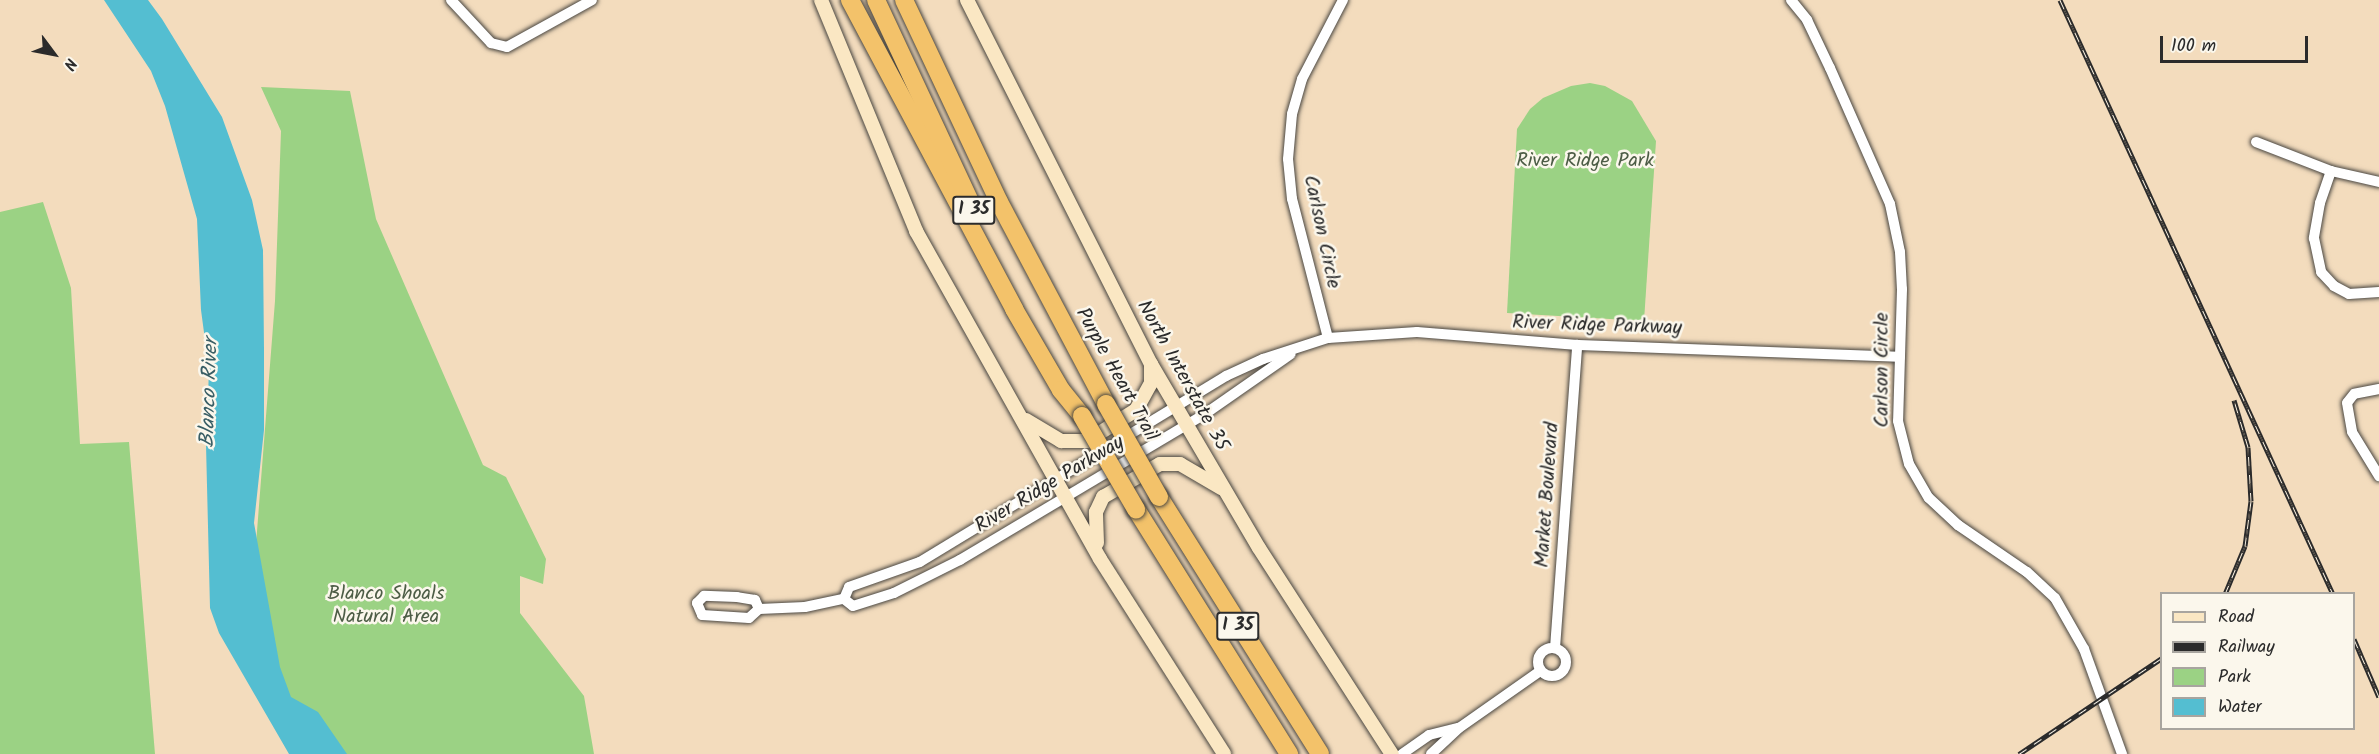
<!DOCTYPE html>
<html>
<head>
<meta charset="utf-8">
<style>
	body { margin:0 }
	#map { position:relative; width:2379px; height:754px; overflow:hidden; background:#f3dcbd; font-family:Kalam,sans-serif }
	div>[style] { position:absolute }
	.green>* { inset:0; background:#9bd284 }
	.water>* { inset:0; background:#54bed1 }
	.roads { filter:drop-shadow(0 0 2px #494641) drop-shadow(0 0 2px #494641) }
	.minor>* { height:10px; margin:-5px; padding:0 5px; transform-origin:5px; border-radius:5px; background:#fff }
	.minor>.ring { margin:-5px; padding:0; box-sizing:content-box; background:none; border:10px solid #fff; border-radius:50% }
	.secondary>* { height:14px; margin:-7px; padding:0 7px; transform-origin:7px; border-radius:7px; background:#fae7c3 }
	.motorway>* { height:18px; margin:-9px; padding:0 9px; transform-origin:9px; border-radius:9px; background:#f3c26a }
	.rail>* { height:5px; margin-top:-2.5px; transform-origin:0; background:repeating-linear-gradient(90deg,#fbf7ec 0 9px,#2b2b2b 0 18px); box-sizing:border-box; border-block:2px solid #2b2b2b }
	.bridges { filter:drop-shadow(0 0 2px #494641) drop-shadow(0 0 2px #494641) }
	.motorway-bridge>* { height:18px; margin:-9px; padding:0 9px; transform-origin:9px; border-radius:9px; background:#f3c26a }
	span { translate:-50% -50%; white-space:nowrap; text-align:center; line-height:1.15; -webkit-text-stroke:5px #fbf7ec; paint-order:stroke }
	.shield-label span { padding:2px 4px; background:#fbf7ec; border:2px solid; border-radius:4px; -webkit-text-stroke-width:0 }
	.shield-label { font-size:18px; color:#2b2b2b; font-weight:700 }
	.park-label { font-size:20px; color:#4d5d46 }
	.street-label { font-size:20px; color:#2b2b2b }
	.water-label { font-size:21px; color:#395e65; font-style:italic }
	.legend { position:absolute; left:2160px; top:592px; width:195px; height:138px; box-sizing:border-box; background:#fbf7ec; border:2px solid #a8a59f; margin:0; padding:8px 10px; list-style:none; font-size:18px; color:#2b2b2b }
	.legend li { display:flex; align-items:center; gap:12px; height:30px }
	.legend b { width:30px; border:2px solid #a8a59f }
	.north { position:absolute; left:24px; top:24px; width:60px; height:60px; -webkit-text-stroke:4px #fbf7ec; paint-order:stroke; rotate:122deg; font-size:16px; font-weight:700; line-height:24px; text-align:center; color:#2b2b2b }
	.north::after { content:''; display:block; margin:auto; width:21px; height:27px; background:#2b2b2b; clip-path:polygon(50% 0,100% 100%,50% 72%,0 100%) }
	.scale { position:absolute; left:2160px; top:36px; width:148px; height:27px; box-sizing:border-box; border:3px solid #2b2b2b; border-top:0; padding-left:8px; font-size:18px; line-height:21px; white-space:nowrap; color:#2b2b2b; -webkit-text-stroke:4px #fbf7ec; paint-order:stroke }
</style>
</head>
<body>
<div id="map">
	<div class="green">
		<i style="clip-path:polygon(1590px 83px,1605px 86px,1632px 101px,1656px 141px,1644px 321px,1507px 313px,1517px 129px,1530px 109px,1543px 98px,1571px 86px)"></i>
		<i style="clip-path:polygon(261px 87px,350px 91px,376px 219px,483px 465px,506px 477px,546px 559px,543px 584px,520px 576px,520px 613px,584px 696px,594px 754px,293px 754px,247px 659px,275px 301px,281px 131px)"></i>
		<i style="clip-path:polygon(43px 202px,71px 288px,80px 444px,129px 442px,155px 754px,0 754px,0 212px)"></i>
	</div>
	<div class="water">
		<i style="clip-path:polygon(104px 0,148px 0,162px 19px,222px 117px,252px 200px,263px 250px,264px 349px,264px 430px,254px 523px,280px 667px,291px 697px,318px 712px,347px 754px,289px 754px,219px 633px,210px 608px,206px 445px,209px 370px,201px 310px,197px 219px,165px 106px,151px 71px)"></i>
	</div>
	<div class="roads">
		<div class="minor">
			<i style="left:451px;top:0;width:59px;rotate:47.1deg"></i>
			<i style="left:491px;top:43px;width:16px;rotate:14deg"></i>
			<i style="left:507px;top:47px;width:97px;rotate:-28.9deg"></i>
			<i style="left:1791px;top:0;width:26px;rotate:51deg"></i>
			<i style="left:1807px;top:20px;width:53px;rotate:64.4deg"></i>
			<i style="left:1830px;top:68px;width:149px;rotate:66.2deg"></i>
			<i style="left:1890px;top:204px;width:49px;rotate:78.2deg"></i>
			<i style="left:1900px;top:252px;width:37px;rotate:87deg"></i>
			<i style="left:1902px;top:289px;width:132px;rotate:91.7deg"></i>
			<i style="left:1898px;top:421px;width:44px;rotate:75.7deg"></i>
			<i style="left:1909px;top:464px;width:39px;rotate:60deg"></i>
			<i style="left:1929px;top:498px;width:40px;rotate:43deg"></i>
			<i style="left:1958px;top:525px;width:83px;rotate:34.3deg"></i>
			<i style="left:2027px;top:572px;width:38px;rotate:43deg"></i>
			<i style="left:2055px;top:598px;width:59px;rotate:60.4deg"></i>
			<i style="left:2084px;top:649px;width:112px;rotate:70.1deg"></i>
			<i style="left:2256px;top:142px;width:80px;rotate:21.1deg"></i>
			<i style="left:2331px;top:171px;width:49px;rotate:12.9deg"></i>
			<i style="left:2331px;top:171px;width:34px;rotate:109deg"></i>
			<i style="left:2320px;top:203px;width:36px;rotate:100deg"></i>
			<i style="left:2314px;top:238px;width:35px;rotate:78deg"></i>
			<i style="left:2321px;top:272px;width:19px;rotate:47deg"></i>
			<i style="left:2334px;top:286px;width:17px;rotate:28deg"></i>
			<i style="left:2349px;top:294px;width:30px;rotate:-4deg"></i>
			<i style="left:1328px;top:338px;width:144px;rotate:-104.5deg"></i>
			<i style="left:1292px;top:199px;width:40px;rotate:-95.7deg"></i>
			<i style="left:1288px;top:159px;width:45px;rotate:-84.9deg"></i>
			<i style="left:1292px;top:114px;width:36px;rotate:-74deg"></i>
			<i style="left:1302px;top:79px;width:89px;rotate:-62.6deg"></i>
			<i style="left:2379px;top:389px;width:25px;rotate:169deg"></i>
			<i style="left:2354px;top:394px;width:11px;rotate:128deg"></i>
			<i style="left:2347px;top:403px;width:29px;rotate:80deg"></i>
			<i style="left:2352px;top:432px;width:52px;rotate:58.5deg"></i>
			<i style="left:844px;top:599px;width:13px;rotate:-67deg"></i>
			<i style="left:849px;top:587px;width:75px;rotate:-19.4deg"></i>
			<i style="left:920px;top:562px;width:358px;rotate:-31.3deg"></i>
			<i style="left:1226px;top:376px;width:41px;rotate:-24.7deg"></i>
			<i style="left:1263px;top:359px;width:68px;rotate:-17.9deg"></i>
			<i style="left:1328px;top:338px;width:89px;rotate:-3.9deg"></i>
			<i style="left:1417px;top:332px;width:161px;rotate:4.6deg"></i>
			<i style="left:1577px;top:345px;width:323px;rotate:2.1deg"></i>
			<i style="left:844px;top:599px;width:11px;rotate:38deg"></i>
			<i style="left:853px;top:606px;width:43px;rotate:-17.6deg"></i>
			<i style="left:894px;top:593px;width:74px;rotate:-26.6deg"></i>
			<i style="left:960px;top:560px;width:282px;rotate:-30.8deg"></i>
			<i style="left:1202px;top:416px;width:108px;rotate:-34.9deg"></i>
			<i style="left:759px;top:609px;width:10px;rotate:-114deg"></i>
			<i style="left:755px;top:600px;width:18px;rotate:-171deg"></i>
			<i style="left:737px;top:597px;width:33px;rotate:-178deg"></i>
			<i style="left:704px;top:596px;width:10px;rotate:135deg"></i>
			<i style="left:697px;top:603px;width:13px;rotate:67deg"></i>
			<i style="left:702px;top:615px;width:47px;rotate:3.7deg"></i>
			<i style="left:749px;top:618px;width:13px;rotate:-42deg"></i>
			<i style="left:759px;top:609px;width:46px;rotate:-2.5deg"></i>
			<i style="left:805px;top:607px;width:40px;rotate:-12deg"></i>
			<i class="ring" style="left:1538px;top:648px;width:18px;height:18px"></i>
			<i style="left:1555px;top:648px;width:304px;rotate:-85.8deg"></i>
			<i style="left:1402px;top:754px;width:33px;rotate:-35deg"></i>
			<i style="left:1429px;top:735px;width:30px;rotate:-14deg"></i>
			<i style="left:1431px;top:754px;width:38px;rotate:-43deg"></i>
			<i style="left:1459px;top:728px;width:99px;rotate:-35.1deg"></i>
		</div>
		<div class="secondary">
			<i style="left:821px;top:0;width:250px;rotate:67.6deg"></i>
			<i style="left:916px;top:231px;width:376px;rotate:60.7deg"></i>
			<i style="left:1100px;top:559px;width:231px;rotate:57.5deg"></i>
			<i style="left:967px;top:0;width:408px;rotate:63.2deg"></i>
			<i style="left:1151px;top:364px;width:213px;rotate:59.6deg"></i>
			<i style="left:1259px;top:548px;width:245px;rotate:57.2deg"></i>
			<i style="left:1026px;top:420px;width:41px;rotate:31deg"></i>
			<i style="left:1061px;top:441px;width:26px"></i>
			<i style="left:1087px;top:441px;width:58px;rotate:-32.3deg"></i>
			<i style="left:1136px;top:410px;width:31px;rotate:-61deg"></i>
			<i style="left:1151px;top:383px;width:19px;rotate:-90deg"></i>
			<i style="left:1097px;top:543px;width:31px;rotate:-92deg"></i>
			<i style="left:1096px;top:512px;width:17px;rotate:-65deg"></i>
			<i style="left:1103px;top:497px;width:66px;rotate:-30.1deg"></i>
			<i style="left:1160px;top:464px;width:20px"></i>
			<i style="left:1180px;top:464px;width:48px;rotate:30.3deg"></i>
		</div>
		<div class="motorway">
			<i style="left:850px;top:0;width:350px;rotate:62deg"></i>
			<i style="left:1014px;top:309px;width:94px;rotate:59.9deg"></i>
			<i style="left:1061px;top:390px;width:33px;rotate:51deg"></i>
			<i style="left:876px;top:0;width:232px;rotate:65deg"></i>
			<i style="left:904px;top:0;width:223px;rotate:64.8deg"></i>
			<i style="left:999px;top:202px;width:229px;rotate:62.1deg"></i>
			<i style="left:1159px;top:497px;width:303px;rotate:57.9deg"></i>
			<i style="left:1136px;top:509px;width:289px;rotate:58deg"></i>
		</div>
	</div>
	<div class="rail">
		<i style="left:2060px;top:0;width:654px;rotate:65.32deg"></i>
		<i style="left:2225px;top:594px;width:52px;rotate:-67.4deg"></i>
		<i style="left:2245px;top:546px;width:45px;rotate:-82.4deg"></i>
		<i style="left:2251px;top:501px;width:54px;rotate:-93.2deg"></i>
		<i style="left:2248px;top:447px;width:49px;rotate:-106.6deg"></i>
		<i style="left:2354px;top:639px;width:63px;rotate:66.7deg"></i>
		<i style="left:2019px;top:754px;width:172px;rotate:-33.9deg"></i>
	</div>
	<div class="bridges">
		<div class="motorway-bridge">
			<i style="left:1106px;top:404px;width:107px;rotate:60.3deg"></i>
			<i style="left:1082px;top:416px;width:108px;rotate:59.9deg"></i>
		</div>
	</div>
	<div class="shield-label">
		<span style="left:974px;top:210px">I 35</span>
		<span style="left:1238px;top:626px">I 35</span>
	</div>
	<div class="park-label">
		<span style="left:1585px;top:161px">River Ridge Park</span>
		<span style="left:386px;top:606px">Blanco Shoals<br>Natural Area</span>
	</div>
	<div class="street-label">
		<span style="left:1321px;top:232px;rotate:78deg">Carlson Circle</span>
		<span style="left:1597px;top:326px;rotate:2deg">River Ridge Parkway</span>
		<span style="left:1883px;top:370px;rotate:-90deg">Carlson Circle</span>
		<span style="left:1116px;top:375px;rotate:61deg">Purple Heart Trail</span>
		<span style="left:1182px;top:376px;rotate:61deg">North Interstate 35</span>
		<span style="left:1050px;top:485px;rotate:-31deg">River Ridge Parkway</span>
		<span style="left:1548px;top:495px;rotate:-86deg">Market Boulevard</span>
	</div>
	<div class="water-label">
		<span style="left:210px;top:393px;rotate:-88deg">Blanco River</span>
	</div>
	<ul class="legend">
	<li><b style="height:8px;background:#fae7c3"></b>Road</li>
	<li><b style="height:8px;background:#2b2b2b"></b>Railway</li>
	<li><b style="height:16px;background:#9bd284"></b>Park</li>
	<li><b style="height:16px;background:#54bed1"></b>Water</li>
	</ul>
	<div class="north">N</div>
	<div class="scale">100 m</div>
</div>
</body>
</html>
